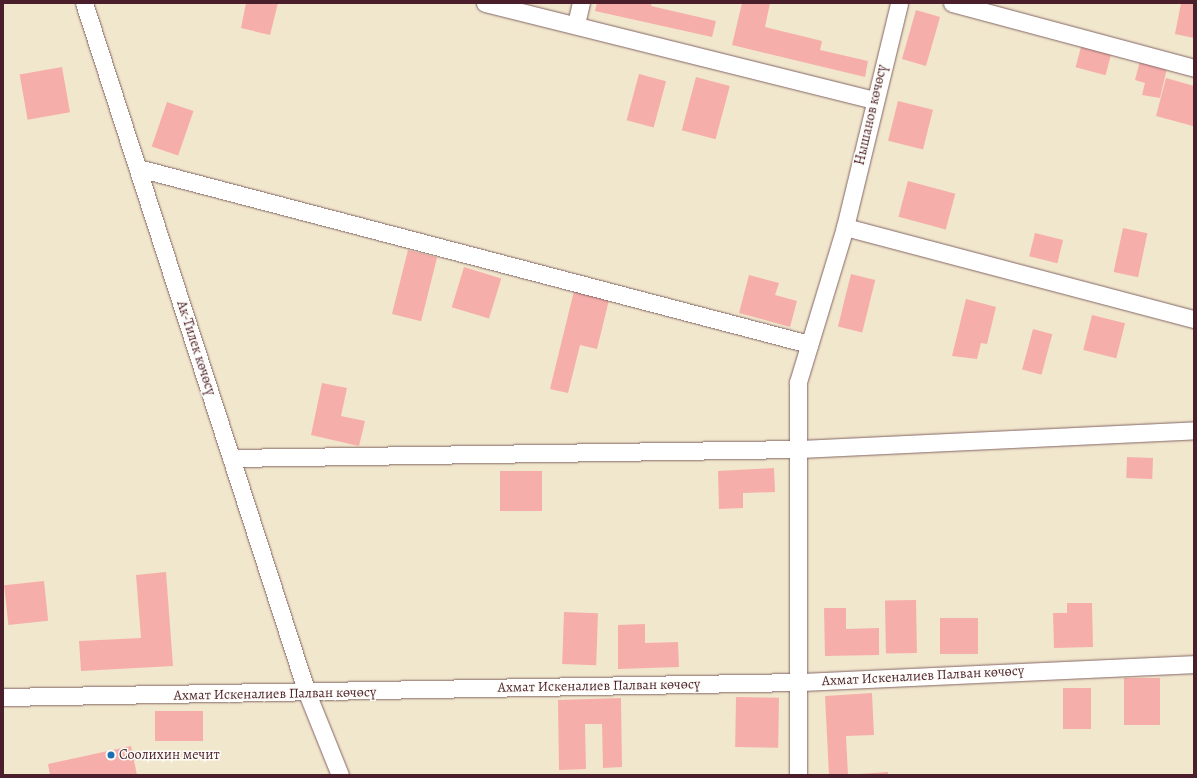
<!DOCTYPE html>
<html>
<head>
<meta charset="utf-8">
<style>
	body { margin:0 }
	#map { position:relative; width:1197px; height:778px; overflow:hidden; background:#f1e7cd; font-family:Alegreya,serif }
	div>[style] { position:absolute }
	.building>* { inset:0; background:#f6aeab; transform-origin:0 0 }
	.roads { filter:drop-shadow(0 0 1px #846564) drop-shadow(0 0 1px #846564) }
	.street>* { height:17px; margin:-8.5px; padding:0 8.5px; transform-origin:8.5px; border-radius:8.5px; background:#fff }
	.dots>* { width:11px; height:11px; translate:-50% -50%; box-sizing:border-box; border:2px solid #fdfcf7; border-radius:50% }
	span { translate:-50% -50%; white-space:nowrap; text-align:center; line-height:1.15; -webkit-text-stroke:3px #fdfcf7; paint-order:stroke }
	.street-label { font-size:14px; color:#4a1f2b }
	.poi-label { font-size:14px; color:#4a1f2b }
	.left { translate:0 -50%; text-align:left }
	.frame { position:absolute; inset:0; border:4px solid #4a1f2b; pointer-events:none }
</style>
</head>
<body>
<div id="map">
	<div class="building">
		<i style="clip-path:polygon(246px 3px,278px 3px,270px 35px,241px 28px)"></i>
		<i style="clip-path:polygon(597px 3px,652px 3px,651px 6px,716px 21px,712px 37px,595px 11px)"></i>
		<i style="clip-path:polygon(742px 3px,770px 3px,765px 27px,822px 41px,820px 50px,868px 61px,865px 77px,732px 45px)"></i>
		<i style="clip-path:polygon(1181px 3px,1194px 3px,1194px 38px,1175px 34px)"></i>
		<i style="left:916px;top:10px;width:25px;height:51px;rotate:16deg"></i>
		<i style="left:1081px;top:47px;width:31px;height:21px;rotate:15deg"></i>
		<i style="clip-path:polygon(1140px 61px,1167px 68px,1160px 98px,1142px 95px,1145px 83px,1135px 80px)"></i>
		<i style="left:62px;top:67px;width:46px;height:43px;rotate:80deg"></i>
		<i style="left:639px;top:74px;width:28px;height:48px;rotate:15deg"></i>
		<i style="left:696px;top:77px;width:35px;height:55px;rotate:15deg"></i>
		<i style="clip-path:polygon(1166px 78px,1194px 86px,1193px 126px,1156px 116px)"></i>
		<i style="left:898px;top:101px;width:36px;height:41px;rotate:14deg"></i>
		<i style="left:167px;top:102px;width:28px;height:47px;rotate:19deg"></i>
		<i style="left:908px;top:181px;width:49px;height:37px;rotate:15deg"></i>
		<i style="left:1123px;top:228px;width:25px;height:45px;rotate:12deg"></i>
		<i style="left:1035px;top:233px;width:29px;height:24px;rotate:14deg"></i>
		<i style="left:408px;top:250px;width:30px;height:66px;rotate:14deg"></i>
		<i style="left:464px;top:267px;width:39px;height:42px;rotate:17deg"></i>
		<i style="left:851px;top:274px;width:25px;height:54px;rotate:14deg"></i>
		<i style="clip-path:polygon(749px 275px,779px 283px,775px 295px,797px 301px,790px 327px,739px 313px)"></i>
		<i style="clip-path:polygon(574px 291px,609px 300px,597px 349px,580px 345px,568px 393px,550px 389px)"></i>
		<i style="clip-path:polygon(966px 299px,996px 307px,987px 344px,981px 343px,977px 359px,952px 356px)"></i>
		<i style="left:1092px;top:315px;width:34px;height:36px;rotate:14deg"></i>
		<i style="left:1033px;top:329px;width:20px;height:42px;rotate:15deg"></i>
		<i style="clip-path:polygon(322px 383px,347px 388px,341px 416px,365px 421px,359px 446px,311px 435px)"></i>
		<i style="left:1127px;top:457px;width:26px;height:21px;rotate:2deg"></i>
		<i style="clip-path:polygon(774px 468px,775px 492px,743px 493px,743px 508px,719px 509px,718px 471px)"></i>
		<i style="left:500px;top:471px;width:42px;height:40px"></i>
		<i style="clip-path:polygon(166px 572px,173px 666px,81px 671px,79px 641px,141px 638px,136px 575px)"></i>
		<i style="left:44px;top:581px;width:40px;height:40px;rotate:84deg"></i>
		<i style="left:916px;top:600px;width:53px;height:31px;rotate:89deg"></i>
		<i style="clip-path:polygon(1067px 603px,1092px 603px,1093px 647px,1054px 648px,1053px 613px,1067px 613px)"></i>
		<i style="clip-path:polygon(824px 608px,846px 608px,846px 629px,879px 628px,879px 655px,825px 656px)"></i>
		<i style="left:564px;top:612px;width:34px;height:52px;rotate:2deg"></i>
		<i style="left:940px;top:618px;width:38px;height:36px"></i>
		<i style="clip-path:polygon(645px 624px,645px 643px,678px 642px,679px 667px,618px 669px,618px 625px)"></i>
		<i style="left:1124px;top:678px;width:36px;height:47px"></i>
		<i style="left:1063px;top:688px;width:28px;height:41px"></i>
		<i style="clip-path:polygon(872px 693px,874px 735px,846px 736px,848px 775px,829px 775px,825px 696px)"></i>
		<i style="left:736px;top:697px;width:43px;height:50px;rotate:1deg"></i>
		<i style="clip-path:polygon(621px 698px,622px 767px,603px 768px,602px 724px,585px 724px,586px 769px,559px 770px,558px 700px)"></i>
		<i style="left:155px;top:711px;width:48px;height:30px"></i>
		<i style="clip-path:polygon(131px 746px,137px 775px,50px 775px,48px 764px)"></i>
		<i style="clip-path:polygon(888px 772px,888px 775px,859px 775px,859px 774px)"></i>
	</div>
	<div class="roads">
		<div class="street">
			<i style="left:84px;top:3px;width:725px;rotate:72.09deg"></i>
			<i style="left:307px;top:693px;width:88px;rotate:68.1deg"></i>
			<i style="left:485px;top:3px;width:401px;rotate:14deg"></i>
			<i style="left:952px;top:3px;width:251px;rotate:15deg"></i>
			<i style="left:576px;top:24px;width:22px;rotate:-77deg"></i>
			<i style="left:138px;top:168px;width:694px;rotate:14.7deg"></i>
			<i style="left:845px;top:227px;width:361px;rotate:14.8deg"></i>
			<i style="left:231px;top:458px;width:567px;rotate:-0.91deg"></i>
			<i style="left:798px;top:449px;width:396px;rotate:-2.7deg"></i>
			<i style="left:3px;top:697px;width:796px;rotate:-1.08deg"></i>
			<i style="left:799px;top:682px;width:395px;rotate:-2.6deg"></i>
			<i style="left:798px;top:775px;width:393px;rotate:-90deg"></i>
			<i style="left:798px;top:382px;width:162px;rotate:-73.1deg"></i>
			<i style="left:845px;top:227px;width:230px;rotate:-76.4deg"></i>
		</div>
	</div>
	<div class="dots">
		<i style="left:111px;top:755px;background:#1f6fb2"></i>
	</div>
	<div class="street-label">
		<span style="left:871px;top:115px;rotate:-77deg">Нышанов көчөсү</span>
		<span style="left:196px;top:348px;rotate:72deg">Ак-Тилек көчөсү</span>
		<span style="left:923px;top:676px;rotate:-3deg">Ахмат Искеналиев Палван көчөсү</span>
		<span style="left:599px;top:686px;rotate:-1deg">Ахмат Искеналиев Палван көчөсү</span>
		<span style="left:275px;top:694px;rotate:-1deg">Ахмат Искеналиев Палван көчөсү</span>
	</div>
	<div class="poi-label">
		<span class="left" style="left:119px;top:755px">Соолихин мечит</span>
	</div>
	<div class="frame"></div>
</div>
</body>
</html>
